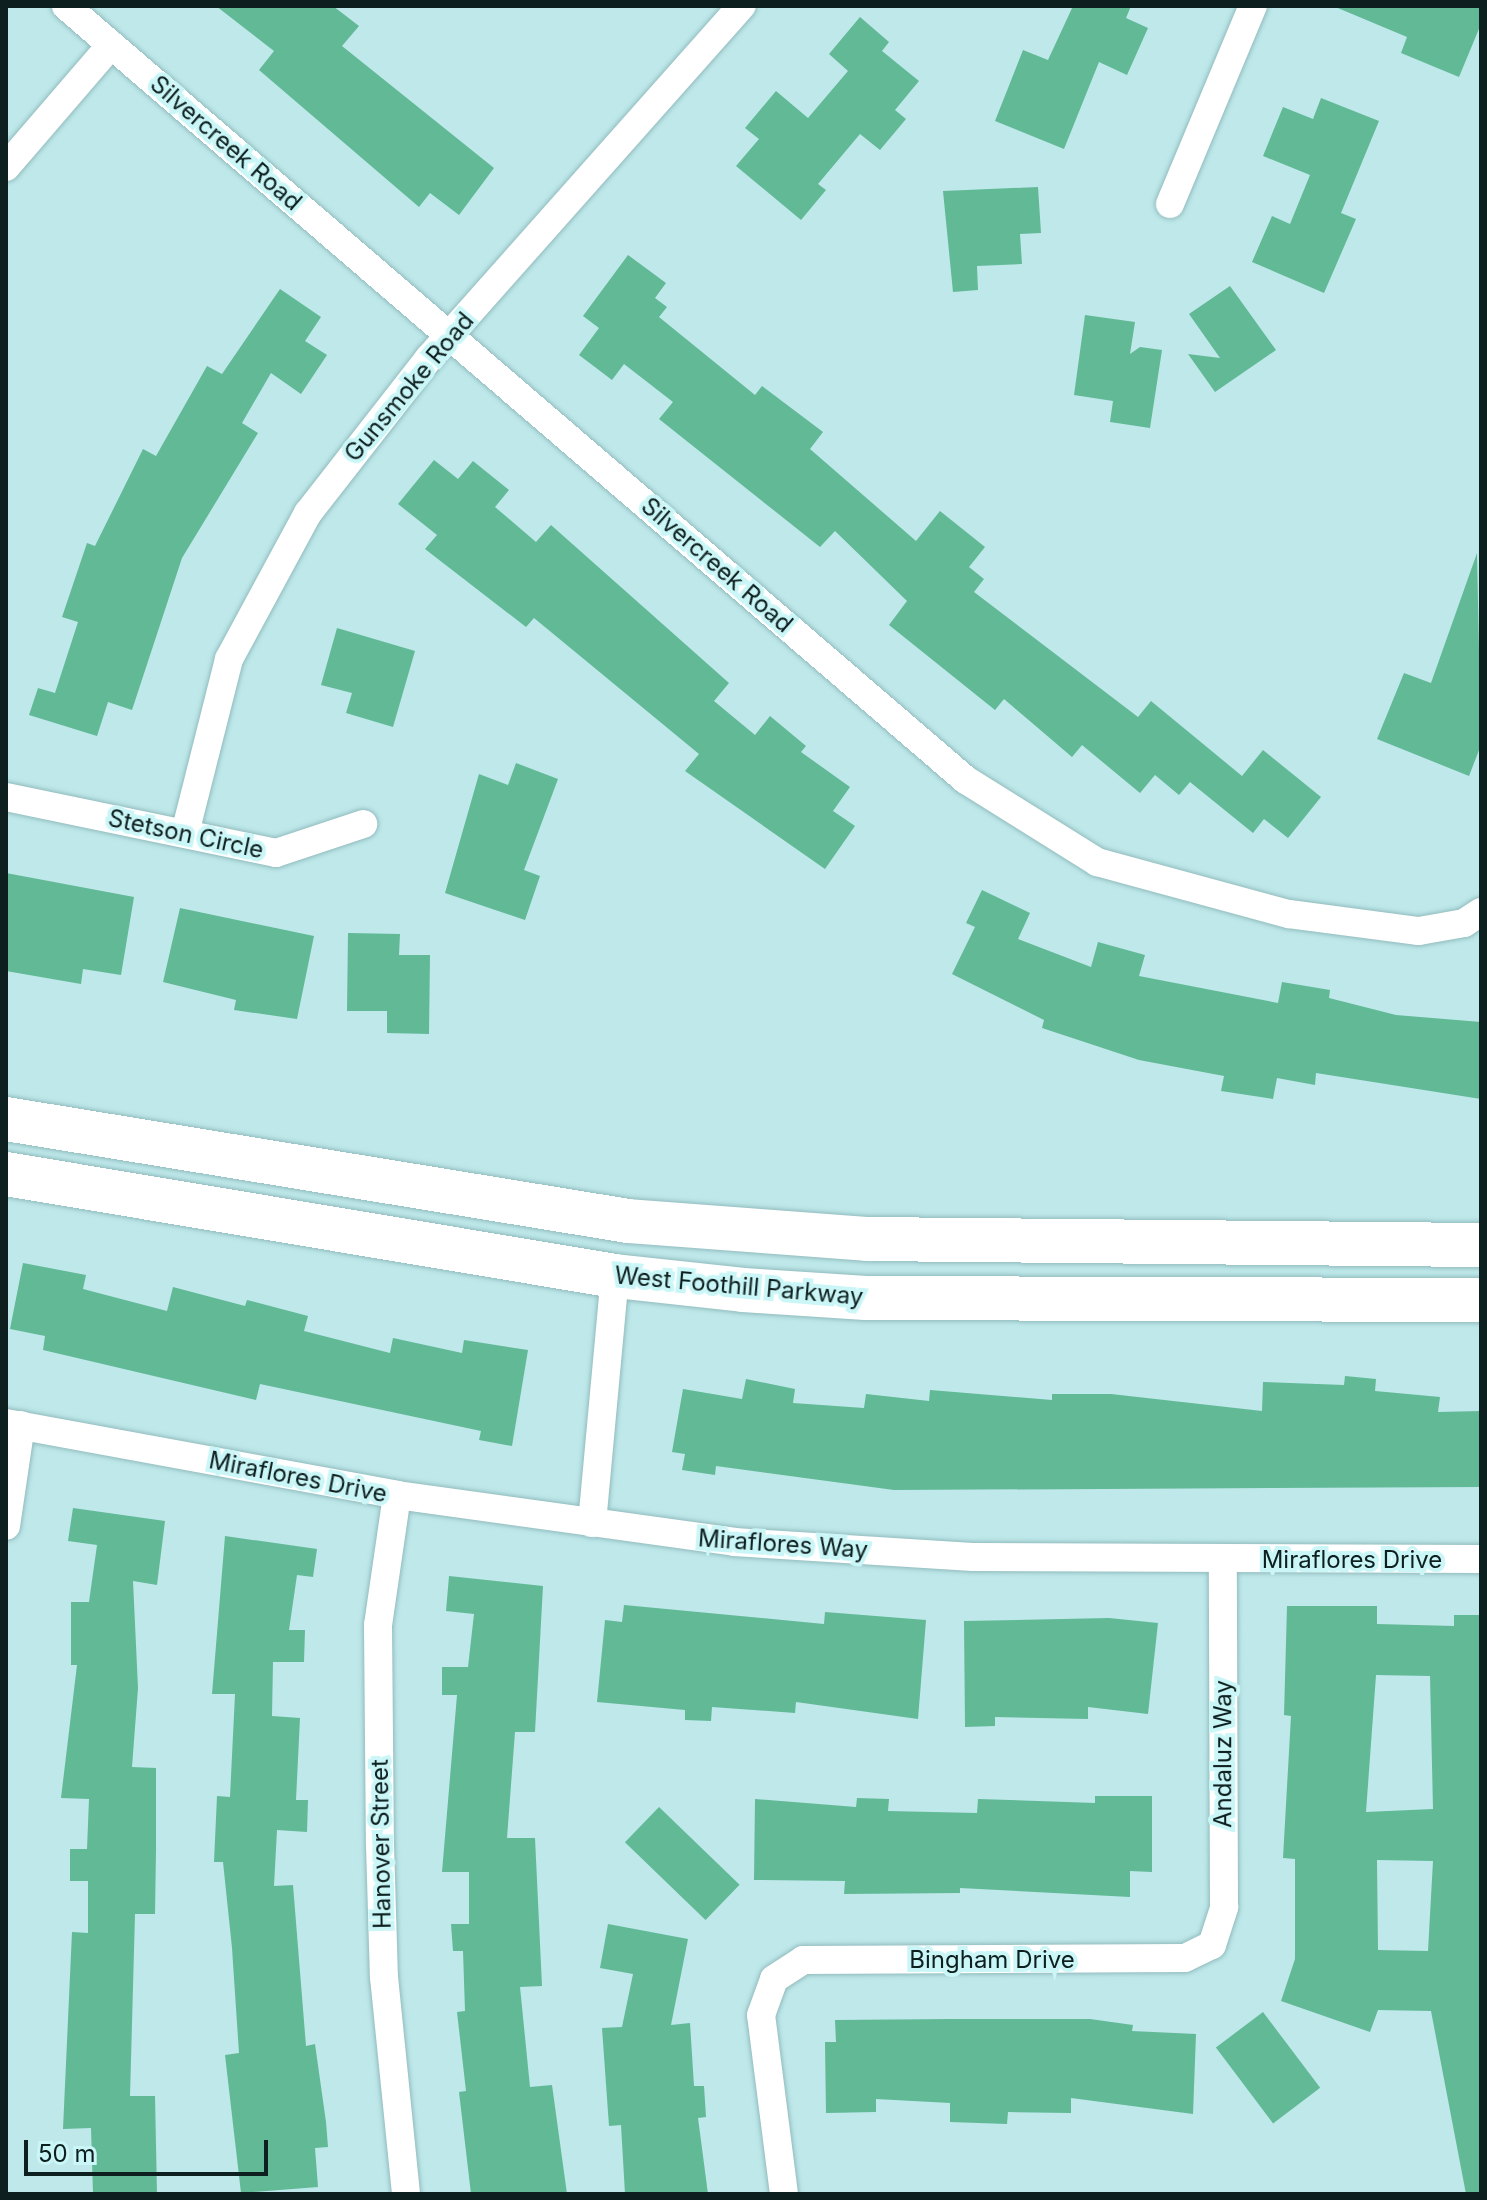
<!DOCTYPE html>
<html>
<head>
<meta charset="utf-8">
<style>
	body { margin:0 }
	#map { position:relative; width:1487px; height:2200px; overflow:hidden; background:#bee8ea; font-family:Inter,sans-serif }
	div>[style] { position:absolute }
	.building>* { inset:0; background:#61b996; transform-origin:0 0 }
	.roads { filter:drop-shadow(0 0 2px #92bbbd) drop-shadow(0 0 2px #92bbbd) }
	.street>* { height:28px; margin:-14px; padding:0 14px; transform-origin:14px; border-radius:14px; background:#fff }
	.primary>* { height:44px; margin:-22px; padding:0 22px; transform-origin:22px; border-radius:22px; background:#fff }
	span { translate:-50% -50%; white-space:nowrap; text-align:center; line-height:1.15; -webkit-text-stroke:8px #cbf6f7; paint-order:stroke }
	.street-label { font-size:24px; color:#0e1f1f }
	.frame { position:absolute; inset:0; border:8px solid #0e1f1f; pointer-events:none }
	.scale { position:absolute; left:24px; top:2140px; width:244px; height:36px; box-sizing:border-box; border:4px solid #0e1f1f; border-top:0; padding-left:10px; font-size:24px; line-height:28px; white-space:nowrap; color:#0e1f1f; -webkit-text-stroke:6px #cbf6f7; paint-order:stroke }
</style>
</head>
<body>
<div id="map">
	<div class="building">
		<i style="clip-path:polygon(216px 6px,333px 6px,359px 26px,342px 46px,494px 168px,459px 215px,430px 193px,419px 207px,259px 70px,274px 51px)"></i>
		<i style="clip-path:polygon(1073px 6px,1131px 6px,1126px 18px,1148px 28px,1127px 75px,1099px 62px,1064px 149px,995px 121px,1023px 50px,1048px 60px)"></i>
		<i style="clip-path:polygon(1333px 6px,1481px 6px,1481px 24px,1459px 77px,1401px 53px,1407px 37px)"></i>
		<i style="clip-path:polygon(860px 17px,889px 42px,882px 51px,919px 81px,895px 110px,906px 119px,880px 150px,860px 134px,818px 184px,826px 190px,801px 220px,736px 166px,759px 139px,745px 128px,776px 91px,808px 118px,848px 71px,829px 54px)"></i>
		<i style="clip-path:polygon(1321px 98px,1379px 121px,1341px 213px,1356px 219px,1324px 293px,1252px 262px,1272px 216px,1290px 224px,1310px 175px,1263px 156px,1283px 107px,1313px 119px)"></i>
		<i style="clip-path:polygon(1038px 187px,1041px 233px,1020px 234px,1022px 264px,977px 266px,978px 290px,953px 292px,943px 191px)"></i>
		<i style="clip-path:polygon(628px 255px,666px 283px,655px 298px,667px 307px,659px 317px,755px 395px,762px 386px,823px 432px,810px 449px,916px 541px,940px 511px,985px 547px,969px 567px,984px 579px,974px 592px,1138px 717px,1151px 701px,1242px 776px,1263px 750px,1321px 797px,1288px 838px,1264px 819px,1253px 833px,1190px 782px,1179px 795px,1155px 775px,1140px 793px,1082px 745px,1072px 757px,1004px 699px,995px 710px,889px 625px,907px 601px,835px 531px,820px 547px,659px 419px,673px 402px,624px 364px,612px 380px,579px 355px,599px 328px,583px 316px)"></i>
		<i style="clip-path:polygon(1230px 286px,1276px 350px,1215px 392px,1188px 354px,1220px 358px,1189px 314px)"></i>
		<i style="clip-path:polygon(280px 289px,321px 317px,305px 341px,327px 355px,301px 394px,271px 373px,242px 423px,258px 433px,182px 558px,132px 710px,108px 702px,97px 736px,29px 715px,38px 688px,55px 693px,78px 622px,62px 617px,87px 543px,95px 546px,143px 449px,156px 456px,207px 366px,222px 374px)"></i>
		<i style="clip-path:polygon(1085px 315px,1135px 322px,1130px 354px,1140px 347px,1162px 350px,1150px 428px,1110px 422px,1113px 401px,1074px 395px)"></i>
		<i style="clip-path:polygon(434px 460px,458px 479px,473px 461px,509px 490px,495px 507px,536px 542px,551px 525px,729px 683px,714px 701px,755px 735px,770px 716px,806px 746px,801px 752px,850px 787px,833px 811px,855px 826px,825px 869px,685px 771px,699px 754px,534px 618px,526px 627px,425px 549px,437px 535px,398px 504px)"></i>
		<i style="clip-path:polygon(1477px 553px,1481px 745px,1469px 776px,1377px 739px,1404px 673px,1431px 683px)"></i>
		<i style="clip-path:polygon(337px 628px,415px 651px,393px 727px,346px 713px,352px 693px,321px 685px)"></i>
		<i style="clip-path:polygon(516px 763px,558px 779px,524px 870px,540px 876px,525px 920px,445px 893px,479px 774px,508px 785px)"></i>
		<i style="clip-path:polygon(6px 873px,134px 897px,121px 975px,83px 969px,81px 984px,6px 971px)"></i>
		<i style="clip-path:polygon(982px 890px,1030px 913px,1018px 939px,1091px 967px,1098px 942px,1145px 955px,1139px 976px,1278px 1003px,1282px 982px,1330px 990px,1329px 998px,1396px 1015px,1481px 1022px,1481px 1099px,1316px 1073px,1315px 1085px,1277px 1078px,1273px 1099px,1221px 1091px,1224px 1076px,1139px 1060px,1042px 1028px,1044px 1020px,952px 974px,975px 927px,966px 923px)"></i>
		<i style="clip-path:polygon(180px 908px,314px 936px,297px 1019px,234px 1010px,236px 1000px,163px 982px)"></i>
		<i style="clip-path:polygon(348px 933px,400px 934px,399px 955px,430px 955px,429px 1034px,387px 1033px,387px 1011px,347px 1011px)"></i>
		<i style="clip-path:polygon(23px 1263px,86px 1275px,83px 1289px,167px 1311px,173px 1287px,245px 1306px,247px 1300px,308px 1316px,304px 1331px,390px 1353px,393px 1338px,462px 1353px,464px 1340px,528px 1350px,512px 1446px,479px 1440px,481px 1431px,260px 1384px,256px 1400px,43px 1350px,45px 1336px,10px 1329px)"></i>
		<i style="clip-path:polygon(1345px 1376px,1376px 1379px,1375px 1391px,1440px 1397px,1438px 1412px,1481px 1411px,1481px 1487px,894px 1490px,716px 1466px,715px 1475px,682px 1470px,685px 1454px,672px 1452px,683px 1389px,742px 1399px,746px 1379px,795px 1389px,793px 1403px,864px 1408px,866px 1394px,929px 1401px,930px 1390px,1052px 1400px,1052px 1394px,1111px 1394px,1262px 1411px,1263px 1382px,1344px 1385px)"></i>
		<i style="clip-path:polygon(73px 1508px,165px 1521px,157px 1585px,133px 1581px,138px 1688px,132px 1767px,156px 1768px,156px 1850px,155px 1914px,135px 1914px,130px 2096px,155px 2096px,157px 2194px,93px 2194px,91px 2128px,63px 2129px,72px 1932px,88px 1933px,88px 1881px,70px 1881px,70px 1849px,87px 1849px,89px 1799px,61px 1798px,77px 1665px,71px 1665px,71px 1602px,89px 1602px,97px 1545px,68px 1541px)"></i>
		<i style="clip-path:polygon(225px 1536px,317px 1549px,313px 1577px,297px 1575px,289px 1630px,305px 1630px,304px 1662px,273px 1662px,272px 1716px,300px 1718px,296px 1800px,308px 1800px,307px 1832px,277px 1830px,274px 1886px,293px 1885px,306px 2046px,315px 2044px,326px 2122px,328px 2147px,315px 2148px,318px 2187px,241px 2193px,225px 2055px,239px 2053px,232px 1948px,223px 1862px,214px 1862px,217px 1796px,230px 1797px,235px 1694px,212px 1694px)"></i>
		<i style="clip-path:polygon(449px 1576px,543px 1586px,535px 1732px,515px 1732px,507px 1838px,535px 1838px,542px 1986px,520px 1987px,530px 2087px,552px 2085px,567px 2194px,471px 2194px,459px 2092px,466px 2091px,457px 2012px,465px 2011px,463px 1951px,453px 1951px,451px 1924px,469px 1924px,469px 1872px,442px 1872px,457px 1695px,442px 1695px,442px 1667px,468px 1667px,474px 1614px,446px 1611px)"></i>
		<i style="clip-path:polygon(624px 1605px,824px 1624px,825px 1612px,926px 1620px,918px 1719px,796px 1702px,795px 1713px,712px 1707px,711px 1721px,685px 1720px,685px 1710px,597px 1702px,605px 1620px,622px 1622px)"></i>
		<i style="clip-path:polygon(evenodd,1287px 1606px,1377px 1606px,1377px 1624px,1454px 1626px,1454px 1615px,1481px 1615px,1481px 2194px,1466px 2194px,1431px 2011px,1378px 2010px,1370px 2032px,1281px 2001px,1295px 1959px,1295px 1859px,1283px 1858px,1291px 1716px,1284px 1715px,1287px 1606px,1376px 1675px,1430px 1676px,1433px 1809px,1366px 1812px,1376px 1675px,1287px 1606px,1377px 1860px,1433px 1861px,1428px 1951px,1378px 1950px,1377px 1860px)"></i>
		<i style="clip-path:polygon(1109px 1618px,1158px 1623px,1148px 1714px,1088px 1707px,1088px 1719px,995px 1717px,995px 1726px,965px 1727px,964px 1621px)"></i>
		<i style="clip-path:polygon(1095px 1796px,1152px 1796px,1152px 1872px,1130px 1871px,1130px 1897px,960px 1888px,960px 1893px,844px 1894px,845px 1881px,754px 1880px,755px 1799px,856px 1807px,857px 1798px,889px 1799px,888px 1811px,977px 1813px,978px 1799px,1095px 1803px)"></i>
		<i style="left:659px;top:1807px;width:112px;height:49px;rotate:44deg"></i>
		<i style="clip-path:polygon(608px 1924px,688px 1939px,671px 2025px,690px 2023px,694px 2086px,704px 2086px,706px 2117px,698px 2118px,708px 2194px,625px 2194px,621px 2125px,609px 2126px,602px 2028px,622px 2027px,633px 1974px,600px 1968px)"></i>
		<i style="left:1263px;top:2012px;width:95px;height:59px;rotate:53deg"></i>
		<i style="clip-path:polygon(952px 2019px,1090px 2019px,1133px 2025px,1132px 2031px,1196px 2034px,1193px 2114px,1071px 2098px,1071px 2113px,1008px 2112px,1007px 2124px,950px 2122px,950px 2103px,876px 2099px,876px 2112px,826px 2113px,825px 2042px,836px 2042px,835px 2020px)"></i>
	</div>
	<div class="roads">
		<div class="street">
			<i style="left:66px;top:6px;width:1187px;rotate:40.7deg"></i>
			<i style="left:966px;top:780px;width:155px;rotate:32deg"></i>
			<i style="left:1097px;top:862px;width:199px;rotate:15.2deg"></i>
			<i style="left:1289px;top:914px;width:131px;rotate:7.5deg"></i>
			<i style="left:1419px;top:931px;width:46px;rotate:-10.1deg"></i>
			<i style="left:1464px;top:923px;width:20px;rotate:-33deg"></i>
			<i style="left:6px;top:167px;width:161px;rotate:-49.3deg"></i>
			<i style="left:1170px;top:204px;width:215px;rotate:-67.3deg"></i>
			<i style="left:6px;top:797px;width:276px;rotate:11.7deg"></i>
			<i style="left:276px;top:853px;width:92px;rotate:-18.4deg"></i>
			<i style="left:185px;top:833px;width:179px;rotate:-75.8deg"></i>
			<i style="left:229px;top:659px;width:166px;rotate:-61.6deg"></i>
			<i style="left:308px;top:513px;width:197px;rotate:-52deg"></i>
			<i style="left:429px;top:358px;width:471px;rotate:-48.4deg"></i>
			<i style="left:6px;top:1423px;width:398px;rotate:10.4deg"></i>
			<i style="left:397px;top:1495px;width:340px;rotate:7.9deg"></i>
			<i style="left:734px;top:1542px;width:239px;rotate:3.6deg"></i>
			<i style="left:973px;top:1557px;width:508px;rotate:0.23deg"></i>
			<i style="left:397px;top:1495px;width:131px;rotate:98.3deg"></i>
			<i style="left:378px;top:1625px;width:220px;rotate:89.5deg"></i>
			<i style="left:380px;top:1845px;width:132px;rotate:88.3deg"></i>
			<i style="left:384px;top:1977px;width:218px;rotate:84.2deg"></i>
			<i style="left:592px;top:1523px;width:248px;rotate:-84.7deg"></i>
			<i style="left:6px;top:1526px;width:102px;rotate:-81.6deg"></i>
			<i style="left:784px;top:2194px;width:180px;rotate:-97.3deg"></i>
			<i style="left:761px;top:2015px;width:38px;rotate:-70deg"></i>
			<i style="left:774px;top:1979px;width:35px;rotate:-33deg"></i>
			<i style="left:803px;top:1960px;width:382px;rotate:-0.3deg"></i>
			<i style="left:1185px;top:1958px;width:30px;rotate:-26deg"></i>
			<i style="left:1212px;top:1945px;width:40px;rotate:-72deg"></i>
			<i style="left:1224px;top:1907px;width:347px;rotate:-90.2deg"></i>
		</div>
		<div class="primary">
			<i style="left:6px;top:1119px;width:630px;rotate:9.31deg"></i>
			<i style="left:628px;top:1221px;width:240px;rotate:4.3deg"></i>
			<i style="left:867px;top:1239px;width:614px;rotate:0.56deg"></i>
			<i style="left:6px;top:1174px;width:617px;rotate:9.51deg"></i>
			<i style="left:615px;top:1276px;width:129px;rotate:6.2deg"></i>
			<i style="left:743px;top:1290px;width:123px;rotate:3.7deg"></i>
			<i style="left:866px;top:1298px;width:615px;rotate:0.19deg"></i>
		</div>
	</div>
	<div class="street-label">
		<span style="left:226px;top:143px;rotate:41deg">Silvercreek Road</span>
		<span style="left:409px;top:387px;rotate:-50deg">Gunsmoke Road</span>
		<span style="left:717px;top:565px;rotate:41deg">Silvercreek Road</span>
		<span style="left:186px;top:834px;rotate:12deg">Stetson Circle</span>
		<span style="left:739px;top:1286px;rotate:5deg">West Foothill Parkway</span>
		<span style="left:298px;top:1477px;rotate:11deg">Miraflores Drive</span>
		<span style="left:783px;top:1544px;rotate:4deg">Miraflores Way</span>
		<span style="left:1352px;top:1560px">Miraflores Drive</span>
		<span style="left:1223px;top:1754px;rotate:-90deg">Andaluz Way</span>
		<span style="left:381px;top:1844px;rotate:-91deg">Hanover Street</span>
		<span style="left:992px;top:1960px">Bingham Drive</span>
	</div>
	<div class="frame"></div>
	<div class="scale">50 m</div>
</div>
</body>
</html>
